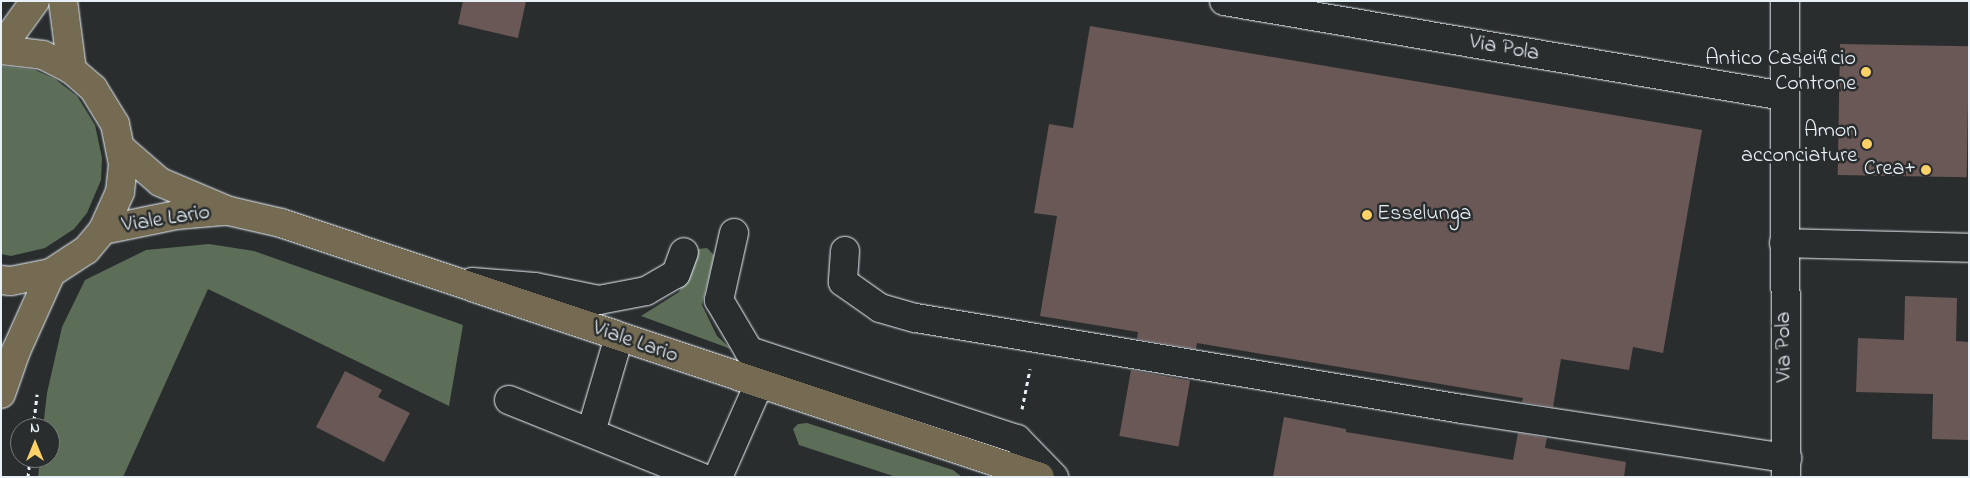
<!DOCTYPE html>
<html>
<head>
<meta charset="utf-8">
<style>
	body { margin:0 }
	#map { position:relative; width:1970px; height:478px; overflow:hidden; background:#2a2d2e; font-family:"Indie Flower",sans-serif }
	div>[style] { position:absolute }
	.green>* { inset:0; background:#5c6e58 }
	.building>* { inset:0; background:#6a5856; transform-origin:0 0 }
	.path>* { height:3px; margin-top:-1.5px; transform-origin:0; background:repeating-linear-gradient(90deg,#e8f1f8 0 4px,transparent 0 8px) }
	.roads { filter:drop-shadow(0 0 1px #e8f1f8) drop-shadow(0 0 1px #e8f1f8) }
	.minor>* { height:28px; margin:-14px; padding:0 14px; transform-origin:14px; border-radius:14px; background:#2a2d2e }
	.major>* { height:28px; margin:-14px; padding:0 14px; transform-origin:14px; border-radius:14px; background:#746b52 }
	.dots>* { width:14px; height:14px; translate:-50% -50%; box-sizing:border-box; border:2px solid #2a2d2e; border-radius:50% }
	span { translate:-50% -50%; white-space:nowrap; text-align:center; line-height:1.15; -webkit-text-stroke:5px #2a2d2e; paint-order:stroke }
	.street-label { font-size:22px; color:#e8f1f8 }
	.poi-label { font-size:22px; color:#e8f1f8 }
	.right { translate:-100% -50%; text-align:right }
	.left { translate:0 -50%; text-align:left }
	.frame { position:absolute; inset:0; border:2px solid #e8f1f8; pointer-events:none }
	.north { position:absolute; left:10px; top:418px; width:50px; height:50px; box-sizing:border-box; background:#2a2d2e; border:1px solid #767b7f; border-radius:50%; rotate:0deg; font-size:14px; font-weight:700; line-height:20px; text-align:center; color:#e8f1f8 }
	.north::after { content:''; display:block; margin:auto; width:18px; height:22px; background:#ffd166; clip-path:polygon(50% 0,100% 100%,50% 72%,0 100%) }
</style>
</head>
<body>
<div id="map">
	<div class="green">
		<i style="clip-path:polygon(1px 66px,35px 70px,55px 79px,77px 96px,95px 125px,102px 158px,101px 180px,87px 213px,74px 229px,45px 248px,11px 256px,1px 254px)"></i>
		<i style="clip-path:polygon(209px 244px,254px 251px,463px 325px,449px 406px,208px 289px,123px 477px,38px 477px,40px 458px,50px 458px,50px 428px,43px 428px,47px 393px,62px 327px,85px 280px,146px 250px)"></i>
		<i style="clip-path:polygon(707px 248px,714px 255px,702px 305px,717px 336px,731px 349px,641px 316px,679px 292px,698px 249px)"></i>
		<i style="clip-path:polygon(807px 423px,953px 470px,962px 477px,896px 477px,799px 445px,793px 429px,798px 424px)"></i>
	</div>
	<div class="building">
		<i style="clip-path:polygon(463px 1px,526px 1px,518px 38px,458px 24px)"></i>
		<i style="clip-path:polygon(1090px 26px,1702px 130px,1663px 353px,1633px 347px,1629px 370px,1561px 359px,1553px 407px,1522px 402px,1523px 398px,1197px 343px,1196px 349px,1137px 339px,1138px 332px,1040px 316px,1057px 216px,1034px 213px,1049px 124px,1073px 128px)"></i>
		<i style="left:1840px;top:44px;width:129px;height:131px;rotate:1deg"></i>
		<i style="clip-path:polygon(1905px 296px,1957px 298px,1956px 341px,1969px 342px,1969px 440px,1932px 439px,1933px 394px,1856px 392px,1858px 338px,1904px 340px)"></i>
		<i style="left:1131px;top:370px;width:60px;height:67px;rotate:10deg"></i>
		<i style="clip-path:polygon(345px 371px,382px 390px,378px 397px,410px 413px,384px 462px,316px 427px)"></i>
		<i style="clip-path:polygon(1284px 417px,1346px 429px,1346px 432px,1513px 460px,1518px 433px,1547px 438px,1545px 448px,1626px 462px,1624px 477px,1273px 477px)"></i>
	</div>
	<div class="path">
		<i style="left:1022px;top:409px;width:41px;rotate:-78.7deg"></i>
		<i style="left:33px;top:428px;width:34px;rotate:-83deg"></i>
		<i style="left:28px;top:477px;width:19px;rotate:-84deg"></i>
	</div>
	<div class="roads">
		<div class="minor">
			<i style="left:1224px;top:1px;width:568px;rotate:9.63deg"></i>
			<i style="left:1785px;top:1px;width:474px;rotate:89.9deg"></i>
			<i style="left:734px;top:233px;width:69px;rotate:102.6deg"></i>
			<i style="left:719px;top:300px;width:59px;rotate:59.5deg"></i>
			<i style="left:749px;top:351px;width:282px;rotate:18.2deg"></i>
			<i style="left:1017px;top:439px;width:53px;rotate:45.8deg"></i>
			<i style="left:1784px;top:243px;width:185px;rotate:1.5deg"></i>
			<i style="left:845px;top:251px;width:31px;rotate:94deg"></i>
			<i style="left:843px;top:282px;width:45px;rotate:35.1deg"></i>
			<i style="left:880px;top:308px;width:37px;rotate:16deg"></i>
			<i style="left:916px;top:318px;width:554px;rotate:9.46deg"></i>
			<i style="left:1462px;top:409px;width:329px;rotate:8.6deg"></i>
			<i style="left:472px;top:282px;width:63px;rotate:4.5deg"></i>
			<i style="left:535px;top:287px;width:65px;rotate:11.5deg"></i>
			<i style="left:599px;top:300px;width:48px;rotate:-10.8deg"></i>
			<i style="left:646px;top:291px;width:34px;rotate:-30deg"></i>
			<i style="left:676px;top:274px;width:23px;rotate:-70deg"></i>
			<i style="left:509px;top:400px;width:207px;rotate:21.9deg"></i>
			<i style="left:591px;top:432px;width:99px;rotate:-73.6deg"></i>
			<i style="left:718px;top:477px;width:102px;rotate:-66.2deg"></i>
		</div>
		<div class="major">
			<i style="left:63px;top:1px;width:70px;rotate:82.6deg"></i>
			<i style="left:1px;top:48px;width:58px;rotate:-54.1deg"></i>
			<i style="left:1px;top:50px;width:42px;rotate:6.8deg"></i>
			<i style="left:43px;top:55px;width:33px;rotate:27deg"></i>
			<i style="left:72px;top:70px;width:28px;rotate:41deg"></i>
			<i style="left:93px;top:88px;width:42px;rotate:58.6deg"></i>
			<i style="left:115px;top:124px;width:41px;rotate:78.7deg"></i>
			<i style="left:123px;top:164px;width:28px;rotate:96deg"></i>
			<i style="left:120px;top:192px;width:42px;rotate:114.1deg"></i>
			<i style="left:103px;top:230px;width:26px;rotate:130deg"></i>
			<i style="left:86px;top:250px;width:42px;rotate:146.7deg"></i>
			<i style="left:51px;top:273px;width:41px;rotate:168.7deg"></i>
			<i style="left:11px;top:281px;width:10px;rotate:-174deg"></i>
			<i style="left:122px;top:149px;width:50px;rotate:41deg"></i>
			<i style="left:160px;top:182px;width:75px;rotate:22.8deg"></i>
			<i style="left:229px;top:211px;width:53px;rotate:13deg"></i>
			<i style="left:281px;top:223px;width:800px;rotate:18.5deg"></i>
			<i style="left:103px;top:230px;width:75px;rotate:-11.6deg"></i>
			<i style="left:176px;top:215px;width:47px;rotate:-4.9deg"></i>
			<i style="left:1px;top:394px;width:46px;rotate:-70.8deg"></i>
			<i style="left:16px;top:351px;width:85px;rotate:-65.8deg"></i>
		</div>
	</div>
	<div class="dots">
		<i style="left:1866px;top:72px;background:#ffd166"></i>
		<i style="left:1867px;top:144px;background:#ffd166"></i>
		<i style="left:1926px;top:170px;background:#ffd166"></i>
		<i style="left:1367px;top:215px;background:#ffd166"></i>
	</div>
	<div class="street-label">
		<span style="left:1504px;top:49px;rotate:10deg">Via Pola</span>
		<span style="left:166px;top:220px;rotate:-9deg">Viale Lario</span>
		<span style="left:635px;top:343px;rotate:19deg">Viale Lario</span>
		<span style="left:1785px;top:347px;rotate:-91deg">Via Pola</span>
	</div>
	<div class="poi-label">
		<span class="right" style="left:1856px;top:72px">Antico Caseificio<br>Controne</span>
		<span class="right" style="left:1857px;top:144px">Amon<br>acconciature</span>
		<span class="right" style="left:1916px;top:170px">Crea+</span>
		<span class="left" style="left:1377px;top:215px">Esselunga</span>
	</div>
	<div class="frame"></div>
	<div class="north">N</div>
</div>
</body>
</html>
